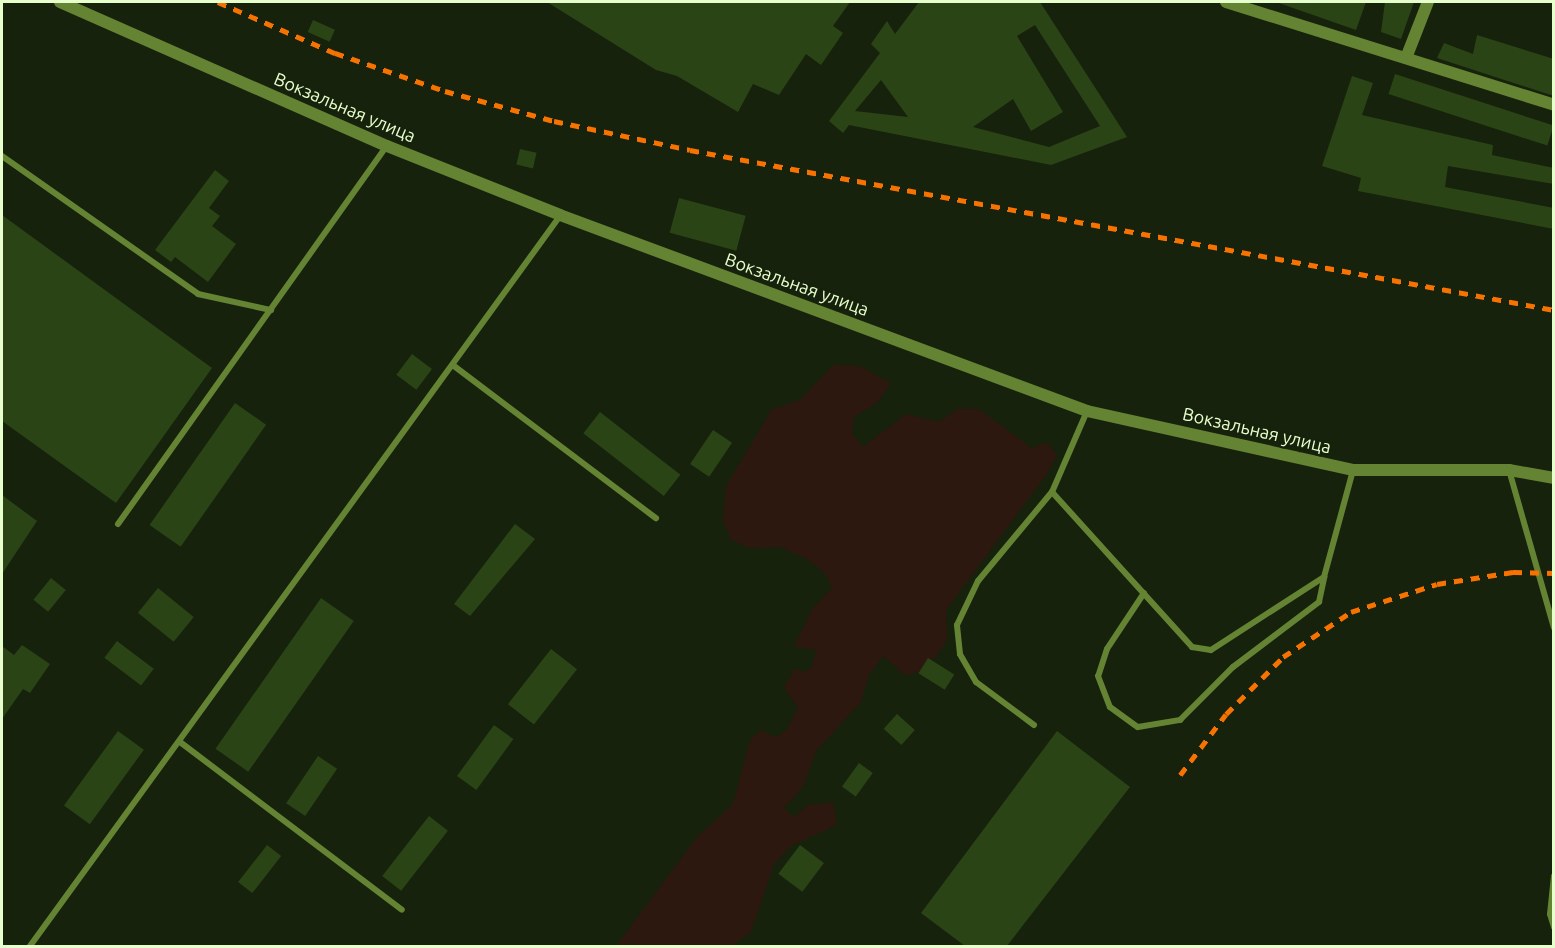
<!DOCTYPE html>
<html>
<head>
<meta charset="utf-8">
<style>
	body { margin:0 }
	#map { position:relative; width:1555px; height:948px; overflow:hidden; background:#16220c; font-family:Ubuntu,sans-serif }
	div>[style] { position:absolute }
	.green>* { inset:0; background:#2c180e }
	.building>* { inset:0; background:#2a4416; transform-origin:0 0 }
	.service>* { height:6px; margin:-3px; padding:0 3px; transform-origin:3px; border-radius:3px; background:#648433 }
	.minor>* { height:12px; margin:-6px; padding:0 6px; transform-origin:6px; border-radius:6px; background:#648433 }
	.rail>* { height:4.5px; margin-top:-2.25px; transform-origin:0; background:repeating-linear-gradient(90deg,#f77200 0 9px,transparent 0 17px) }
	span { translate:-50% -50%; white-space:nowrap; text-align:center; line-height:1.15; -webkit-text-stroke:4.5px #16220c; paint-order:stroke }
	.street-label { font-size:18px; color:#e7ffcc }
	.frame { position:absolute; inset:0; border:3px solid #e7ffcc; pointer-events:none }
</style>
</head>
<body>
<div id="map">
	<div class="green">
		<i style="clip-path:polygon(833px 365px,860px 366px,891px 383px,878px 402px,854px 417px,852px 433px,863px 447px,906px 414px,939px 422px,958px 408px,979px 409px,1032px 448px,1047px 442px,1057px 455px,1047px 474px,946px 610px,947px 640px,936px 657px,920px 671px,906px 676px,883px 656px,869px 675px,861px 702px,816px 751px,803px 787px,784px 808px,794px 817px,808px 805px,833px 802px,837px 825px,791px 846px,774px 864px,751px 932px,732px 946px,616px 946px,697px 837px,733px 804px,750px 740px,761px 730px,775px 737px,786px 731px,798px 708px,784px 687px,795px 668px,805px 672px,812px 666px,816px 650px,794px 646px,812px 609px,832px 588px,825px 573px,805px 558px,780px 547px,749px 548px,731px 540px,723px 520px,726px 486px,772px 409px,800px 400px)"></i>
	</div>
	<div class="building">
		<i style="clip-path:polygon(547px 2px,850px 2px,833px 26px,843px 33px,821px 65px,806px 54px,779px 95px,753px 84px,738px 112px,677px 76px,656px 70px)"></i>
		<i style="clip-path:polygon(evenodd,919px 2px,1040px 2px,1127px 137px,1051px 165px,849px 125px,843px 133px,829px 121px,880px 53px,871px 44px,887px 21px,895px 34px,919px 2px,1035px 25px,1100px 126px,1049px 147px,973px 127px,1013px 99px,1031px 131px,1063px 112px,1017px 36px,1035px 25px,919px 2px,881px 80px,908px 117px,855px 111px,881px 80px)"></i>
		<i style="clip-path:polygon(1276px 2px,1366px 2px,1356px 30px)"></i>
		<i style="clip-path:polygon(1385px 2px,1414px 2px,1401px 39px,1381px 32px)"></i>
		<i style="left:313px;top:20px;width:24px;height:13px;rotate:24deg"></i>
		<i style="clip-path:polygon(1477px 35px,1554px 59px,1554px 96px,1437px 58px,1444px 43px,1473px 54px)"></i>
		<i style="left:1395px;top:74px;width:167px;height:21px;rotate:18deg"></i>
		<i style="clip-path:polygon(1352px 76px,1373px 83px,1362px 115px,1493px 145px,1492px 155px,1554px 168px,1554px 184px,1448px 166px,1445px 187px,1554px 208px,1554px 229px,1358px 191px,1361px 178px,1322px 166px)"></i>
		<i style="left:520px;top:149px;width:17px;height:16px;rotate:13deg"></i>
		<i style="clip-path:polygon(215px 170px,229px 181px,209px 208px,220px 216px,212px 226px,236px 244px,208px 282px,175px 257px,171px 262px,155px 250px)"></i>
		<i style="left:679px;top:198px;width:69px;height:36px;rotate:15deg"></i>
		<i style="clip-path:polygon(2px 215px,212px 368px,116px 503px,2px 421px)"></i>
		<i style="left:412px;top:354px;width:25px;height:26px;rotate:37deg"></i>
		<i style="left:235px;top:403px;width:38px;height:149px;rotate:35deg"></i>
		<i style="left:600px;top:412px;width:102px;height:27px;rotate:38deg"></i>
		<i style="left:713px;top:430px;width:23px;height:41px;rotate:34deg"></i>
		<i style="clip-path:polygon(2px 495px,37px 521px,2px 574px)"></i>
		<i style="clip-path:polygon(515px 524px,535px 539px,470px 616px,454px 604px)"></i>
		<i style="left:51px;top:578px;width:19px;height:28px;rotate:39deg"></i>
		<i style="left:158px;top:588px;width:46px;height:32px;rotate:39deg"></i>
		<i style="left:321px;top:598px;width:40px;height:184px;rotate:35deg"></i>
		<i style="left:117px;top:641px;width:46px;height:21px;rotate:37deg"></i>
		<i style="clip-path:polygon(22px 645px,50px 664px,30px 693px,23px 689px,2px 719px,2px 646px,14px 655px)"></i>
		<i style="left:551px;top:649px;width:33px;height:70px;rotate:38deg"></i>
		<i style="left:928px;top:658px;width:31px;height:18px;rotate:32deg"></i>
		<i style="left:897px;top:714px;width:24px;height:20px;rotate:42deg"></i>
		<i style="left:494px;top:725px;width:24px;height:63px;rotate:36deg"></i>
		<i style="left:118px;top:731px;width:32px;height:92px;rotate:36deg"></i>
		<i style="clip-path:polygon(1057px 731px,1130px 787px,1007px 946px,965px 946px,921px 913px)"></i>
		<i style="left:318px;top:756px;width:23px;height:57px;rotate:34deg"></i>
		<i style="left:859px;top:763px;width:17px;height:29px;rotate:36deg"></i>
		<i style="left:429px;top:816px;width:24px;height:76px;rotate:38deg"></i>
		<i style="left:267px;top:845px;width:18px;height:47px;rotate:38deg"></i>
		<i style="left:800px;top:845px;width:30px;height:36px;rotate:37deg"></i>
	</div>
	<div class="service">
		<i style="left:2px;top:156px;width:240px;rotate:35.1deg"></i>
		<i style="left:198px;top:294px;width:75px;rotate:12.4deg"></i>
		<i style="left:454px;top:366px;width:253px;rotate:37deg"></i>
		<i style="left:1509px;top:470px;width:164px;rotate:74.1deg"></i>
		<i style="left:1052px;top:492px;width:209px;rotate:47.9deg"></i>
		<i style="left:1192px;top:647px;width:19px;rotate:9deg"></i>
		<i style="left:1211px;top:650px;width:135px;rotate:-32.9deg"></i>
		<i style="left:1324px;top:577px;width:111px;rotate:-74.8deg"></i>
		<i style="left:118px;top:524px;width:464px;rotate:-54.6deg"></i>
		<i style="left:1144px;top:593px;width:67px;rotate:123.5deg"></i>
		<i style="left:1107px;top:649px;width:28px;rotate:108deg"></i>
		<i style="left:1098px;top:676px;width:33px;rotate:69deg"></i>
		<i style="left:1110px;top:707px;width:34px;rotate:36deg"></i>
		<i style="left:1138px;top:727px;width:43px;rotate:-9.5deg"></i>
		<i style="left:1180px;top:720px;width:75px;rotate:-45deg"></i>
		<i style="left:1233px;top:667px;width:108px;rotate:-37.1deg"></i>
		<i style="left:1319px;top:602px;width:25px;rotate:-78deg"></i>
		<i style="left:1034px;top:725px;width:72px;rotate:-143.4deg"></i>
		<i style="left:976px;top:682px;width:32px;rotate:-120deg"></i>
		<i style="left:960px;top:654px;width:29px;rotate:-96deg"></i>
		<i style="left:957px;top:625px;width:49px;rotate:-64.5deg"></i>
		<i style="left:978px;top:581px;width:116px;rotate:-50.3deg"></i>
		<i style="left:1052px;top:492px;width:88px;rotate:-66.6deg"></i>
		<i style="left:180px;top:742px;width:278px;rotate:37.1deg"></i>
		<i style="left:1554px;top:876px;width:38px;rotate:96deg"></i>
		<i style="left:1550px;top:914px;width:14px;rotate:73deg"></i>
		<i style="left:30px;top:946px;width:902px;rotate:-54.02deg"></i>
	</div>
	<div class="minor">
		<i style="left:60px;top:2px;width:357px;rotate:23.8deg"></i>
		<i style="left:387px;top:146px;width:186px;rotate:21.7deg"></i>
		<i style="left:560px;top:215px;width:562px;rotate:20.4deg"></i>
		<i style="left:1087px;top:411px;width:272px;rotate:12.5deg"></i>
		<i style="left:1353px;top:470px;width:156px"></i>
		<i style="left:1509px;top:470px;width:46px;rotate:10.1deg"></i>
		<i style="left:1226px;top:2px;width:344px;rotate:17.4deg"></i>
		<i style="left:1406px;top:58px;width:60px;rotate:-68.6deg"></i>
	</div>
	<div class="rail">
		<i style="left:218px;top:2px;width:128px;rotate:23.6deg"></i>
		<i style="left:335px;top:53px;width:116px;rotate:19.1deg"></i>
		<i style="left:445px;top:91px;width:113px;rotate:15.4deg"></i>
		<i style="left:554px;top:121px;width:139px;rotate:12deg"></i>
		<i style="left:690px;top:150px;width:879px;rotate:10.49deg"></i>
		<i style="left:1180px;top:775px;width:76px;rotate:-53deg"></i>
		<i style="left:1226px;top:714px;width:81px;rotate:-45deg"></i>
		<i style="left:1283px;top:657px;width:82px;rotate:-33.5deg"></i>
		<i style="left:1351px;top:612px;width:90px;rotate:-18deg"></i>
		<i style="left:1437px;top:584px;width:77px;rotate:-9deg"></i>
		<i style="left:1513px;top:572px;width:41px;rotate:1.4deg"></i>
	</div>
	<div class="street-label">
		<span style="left:345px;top:107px;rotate:23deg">Вокзальная улица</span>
		<span style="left:797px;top:284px;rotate:20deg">Вокзальная улица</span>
		<span style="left:1257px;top:430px;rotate:13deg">Вокзальная улица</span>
	</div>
	<div class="frame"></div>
</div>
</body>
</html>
